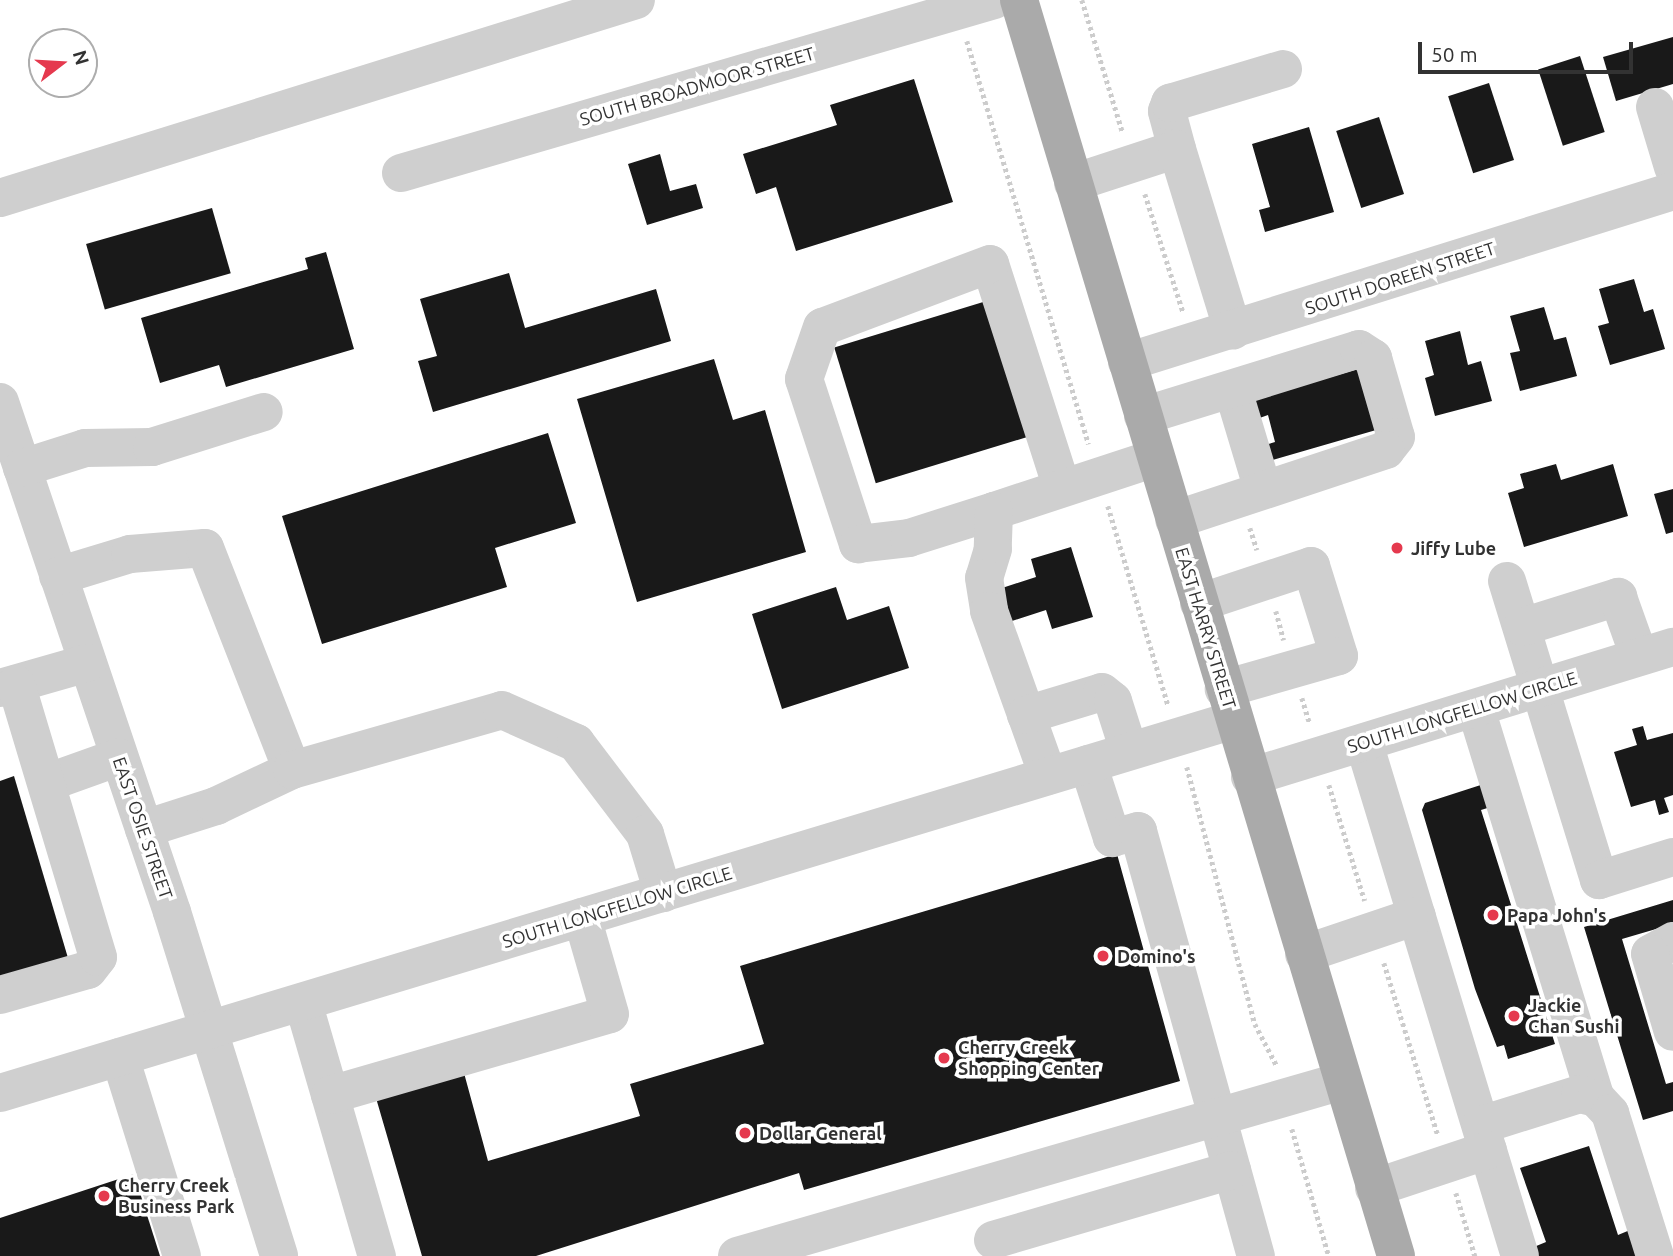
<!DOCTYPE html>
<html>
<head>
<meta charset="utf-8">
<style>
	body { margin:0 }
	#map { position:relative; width:1673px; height:1256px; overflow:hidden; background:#fff; font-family:Ubuntu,sans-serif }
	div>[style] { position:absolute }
	.building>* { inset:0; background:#191919; transform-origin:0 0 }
	.path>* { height:4.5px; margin-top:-2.25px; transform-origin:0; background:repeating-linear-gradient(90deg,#ccc 0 3.5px,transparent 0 7px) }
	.minor>* { height:38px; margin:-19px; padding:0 19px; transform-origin:19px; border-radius:19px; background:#cfcfcf }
	.major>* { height:38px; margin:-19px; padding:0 19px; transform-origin:19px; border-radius:19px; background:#aaa }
	.dots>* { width:19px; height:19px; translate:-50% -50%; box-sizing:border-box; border:4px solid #fff; border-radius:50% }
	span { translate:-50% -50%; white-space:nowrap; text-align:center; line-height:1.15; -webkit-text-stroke:7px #fff; paint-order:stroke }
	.street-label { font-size:18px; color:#323232 }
	.poi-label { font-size:18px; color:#323232; font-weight:700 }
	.left { translate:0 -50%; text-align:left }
	.north { position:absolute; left:28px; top:28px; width:70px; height:70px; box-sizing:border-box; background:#fff; border:2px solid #adadad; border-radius:50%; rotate:73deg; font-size:19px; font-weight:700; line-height:28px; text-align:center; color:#323232 }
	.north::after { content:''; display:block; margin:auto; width:24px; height:32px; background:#e5394e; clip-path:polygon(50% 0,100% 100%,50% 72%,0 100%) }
	.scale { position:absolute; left:1418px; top:42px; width:215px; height:32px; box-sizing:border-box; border:4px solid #323232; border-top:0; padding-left:9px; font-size:21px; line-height:24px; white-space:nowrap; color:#323232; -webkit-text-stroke:5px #fff; paint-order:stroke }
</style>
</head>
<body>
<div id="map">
	<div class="building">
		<i style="clip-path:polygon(1673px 37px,1673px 84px,1616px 101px,1603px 57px)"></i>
		<i style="left:1580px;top:56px;width:80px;height:44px;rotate:72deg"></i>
		<i style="clip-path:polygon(914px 79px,953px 202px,796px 251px,776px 187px,756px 194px,743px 154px,837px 125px,830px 105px)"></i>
		<i style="left:1489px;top:83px;width:81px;height:43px;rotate:72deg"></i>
		<i style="left:1379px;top:117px;width:81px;height:45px;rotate:72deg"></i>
		<i style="clip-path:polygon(1309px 127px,1334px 212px,1265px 232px,1259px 210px,1270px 207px,1252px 144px)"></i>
		<i style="clip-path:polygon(660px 154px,670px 191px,696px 184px,703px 208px,647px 225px,628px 164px)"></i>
		<i style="left:212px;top:208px;width:68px;height:131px;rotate:74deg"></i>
		<i style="clip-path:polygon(326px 252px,354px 349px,226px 387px,219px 365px,160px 383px,141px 318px,308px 269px,305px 258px)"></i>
		<i style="clip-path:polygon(509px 273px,525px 328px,656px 289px,671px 341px,433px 412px,418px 361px,437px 356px,420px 299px)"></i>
		<i style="clip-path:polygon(1634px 279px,1644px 312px,1653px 309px,1665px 349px,1610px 365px,1598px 326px,1609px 323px,1599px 289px)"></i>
		<i style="left:993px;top:299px;width:142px;height:166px;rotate:73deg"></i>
		<i style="clip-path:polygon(1544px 307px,1554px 340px,1566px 337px,1577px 376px,1520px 391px,1510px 353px,1520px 351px,1510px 316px)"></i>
		<i style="clip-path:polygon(1460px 331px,1468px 365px,1481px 361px,1492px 401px,1435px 416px,1425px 378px,1434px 375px,1425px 341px)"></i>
		<i style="clip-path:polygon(714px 359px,733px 420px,765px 410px,806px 552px,637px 602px,577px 399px)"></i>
		<i style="clip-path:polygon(1365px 367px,1383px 428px,1269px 461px,1265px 445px,1275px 442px,1268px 415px,1254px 420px,1249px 401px)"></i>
		<i style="clip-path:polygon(548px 433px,576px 523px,495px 548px,507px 587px,322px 644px,282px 516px)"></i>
		<i style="clip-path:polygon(1556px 464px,1561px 480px,1613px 464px,1628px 516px,1524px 547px,1508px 493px,1524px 488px,1520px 474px)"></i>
		<i style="clip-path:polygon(1673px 489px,1673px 532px,1666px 534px,1654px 494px)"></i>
		<i style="clip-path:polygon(1071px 547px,1093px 617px,1052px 629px,1046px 610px,1009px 622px,999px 589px,1036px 577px,1031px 559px)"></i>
		<i style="clip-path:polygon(836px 587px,847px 620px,889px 606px,909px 668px,782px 709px,752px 614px)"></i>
		<i style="clip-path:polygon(1643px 726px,1647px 740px,1673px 733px,1673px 795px,1664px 798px,1669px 812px,1659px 815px,1655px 800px,1631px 807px,1614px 752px,1637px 745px,1632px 729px)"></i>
		<i style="clip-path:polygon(14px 776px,68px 958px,0 978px,0 781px)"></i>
		<i style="clip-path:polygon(1490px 782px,1497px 805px,1481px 810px,1555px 1044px,1508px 1059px,1504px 1045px,1497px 1047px,1475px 989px,1422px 810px,1425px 803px)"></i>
		<i style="clip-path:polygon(1117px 854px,1180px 1081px,804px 1190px,799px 1173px,536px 1256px,422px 1256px,376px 1098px,464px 1073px,488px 1161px,640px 1116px,630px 1084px,764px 1044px,740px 966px)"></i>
		<i style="clip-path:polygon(1673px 900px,1673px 924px,1622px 939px,1666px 1084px,1673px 1082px,1673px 1111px,1643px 1120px,1584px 927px)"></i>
		<i style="clip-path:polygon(1589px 1146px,1618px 1235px,1630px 1230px,1639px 1256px,1531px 1256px,1529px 1249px,1546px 1242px,1520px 1168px)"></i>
		<i style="clip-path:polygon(134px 1174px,160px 1256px,0 1256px,0 1218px)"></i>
	</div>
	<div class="path">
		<i style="left:1082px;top:0;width:139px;rotate:72.9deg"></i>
		<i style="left:967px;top:41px;width:421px;rotate:73.2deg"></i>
		<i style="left:1145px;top:194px;width:124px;rotate:72.1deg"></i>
		<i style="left:1108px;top:506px;width:208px;rotate:73.2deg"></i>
		<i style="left:1250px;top:528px;width:23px;rotate:72deg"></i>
		<i style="left:1276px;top:611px;width:30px;rotate:75deg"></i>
		<i style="left:1302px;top:698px;width:27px;rotate:73deg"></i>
		<i style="left:1187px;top:767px;width:266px;rotate:75.2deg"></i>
		<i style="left:1255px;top:1024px;width:47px;rotate:62.4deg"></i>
		<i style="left:1329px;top:785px;width:121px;rotate:72.8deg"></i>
		<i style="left:1384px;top:963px;width:180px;rotate:72.6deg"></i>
		<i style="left:1292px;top:1129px;width:132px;rotate:73.8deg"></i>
		<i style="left:1456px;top:1193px;width:66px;rotate:73.2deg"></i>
	</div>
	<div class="minor">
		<i style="left:1655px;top:107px;width:63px;rotate:73.3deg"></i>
		<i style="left:1177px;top:149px;width:39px;rotate:-105deg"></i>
		<i style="left:1167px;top:111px;width:9px;rotate:-69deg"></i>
		<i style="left:1170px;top:103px;width:118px;rotate:-16.7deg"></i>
		<i style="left:401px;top:173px;width:618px;rotate:-16.26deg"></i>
		<i style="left:1073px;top:183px;width:109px;rotate:-18.1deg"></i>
		<i style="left:1177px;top:149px;width:190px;rotate:72.9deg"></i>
		<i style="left:0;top:198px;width:666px;rotate:-17.29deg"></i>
		<i style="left:1127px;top:362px;width:572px;rotate:-17.39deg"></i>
		<i style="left:1233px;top:390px;width:104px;rotate:73.3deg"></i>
		<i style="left:0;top:402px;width:538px;rotate:71.36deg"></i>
		<i style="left:172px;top:912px;width:360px;rotate:72.7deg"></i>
		<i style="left:1143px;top:416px;width:226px;rotate:-17.2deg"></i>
		<i style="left:1359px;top:349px;width:17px;rotate:33deg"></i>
		<i style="left:1373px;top:358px;width:82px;rotate:73.8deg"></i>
		<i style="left:1396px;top:437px;width:16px;rotate:128deg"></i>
		<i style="left:1386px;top:450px;width:223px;rotate:161.7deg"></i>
		<i style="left:22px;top:468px;width:66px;rotate:-17.6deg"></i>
		<i style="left:85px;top:448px;width:67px;rotate:-0.9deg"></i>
		<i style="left:152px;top:447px;width:117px;rotate:-17.4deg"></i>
		<i style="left:1062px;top:488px;width:235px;rotate:-107.8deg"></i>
		<i style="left:990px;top:264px;width:179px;rotate:159.4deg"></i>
		<i style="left:822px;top:327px;width:55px;rotate:109.1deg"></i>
		<i style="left:804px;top:379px;width:174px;rotate:71.9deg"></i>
		<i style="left:858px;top:544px;width:51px;rotate:-6.7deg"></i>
		<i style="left:909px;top:538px;width:89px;rotate:-17.6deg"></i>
		<i style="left:994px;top:511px;width:169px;rotate:-18.2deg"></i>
		<i style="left:994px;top:511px;width:38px;rotate:92deg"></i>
		<i style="left:993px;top:549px;width:30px;rotate:107deg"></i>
		<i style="left:984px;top:578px;width:33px;rotate:81deg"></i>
		<i style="left:989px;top:611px;width:175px;rotate:70.3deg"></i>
		<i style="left:58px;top:576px;width:75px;rotate:-17deg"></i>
		<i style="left:130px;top:554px;width:75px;rotate:-4.6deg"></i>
		<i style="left:205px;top:548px;width:238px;rotate:68.6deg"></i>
		<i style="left:1507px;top:581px;width:313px;rotate:72.9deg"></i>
		<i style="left:1599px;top:880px;width:77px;rotate:-17.3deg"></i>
		<i style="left:1199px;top:603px;width:118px;rotate:-18.3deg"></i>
		<i style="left:1311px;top:566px;width:94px;rotate:72.7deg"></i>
		<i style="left:1339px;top:656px;width:120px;rotate:164deg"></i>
		<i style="left:1522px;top:627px;width:101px;rotate:-17.4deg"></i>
		<i style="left:1618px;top:597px;width:63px;rotate:70.4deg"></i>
		<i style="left:0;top:688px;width:91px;rotate:-15.9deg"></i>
		<i style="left:1476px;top:709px;width:407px;rotate:72.9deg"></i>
		<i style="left:1026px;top:715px;width:79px;rotate:-16.8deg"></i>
		<i style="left:1102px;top:692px;width:14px;rotate:39deg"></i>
		<i style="left:1113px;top:701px;width:52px;rotate:72.3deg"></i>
		<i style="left:1364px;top:743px;width:536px;rotate:73.09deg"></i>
		<i style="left:1088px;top:764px;width:78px;rotate:72deg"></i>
		<i style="left:1112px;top:838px;width:27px;rotate:-15deg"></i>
		<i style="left:1138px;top:831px;width:441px;rotate:74.5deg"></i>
		<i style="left:1250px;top:777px;width:443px;rotate:-17.1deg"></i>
		<i style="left:49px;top:782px;width:74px;rotate:-19.7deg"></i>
		<i style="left:144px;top:829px;width:76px;rotate:-17.7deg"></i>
		<i style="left:216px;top:806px;width:84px;rotate:-25.3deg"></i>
		<i style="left:292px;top:770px;width:218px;rotate:-15.9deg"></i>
		<i style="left:502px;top:710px;width:81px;rotate:24deg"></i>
		<i style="left:576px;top:743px;width:114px;rotate:52.8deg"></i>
		<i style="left:645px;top:834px;width:62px;rotate:73deg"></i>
		<i style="left:1673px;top:941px;width:26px;rotate:151deg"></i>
		<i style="left:1650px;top:954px;width:81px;rotate:73.6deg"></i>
		<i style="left:1304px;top:954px;width:119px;rotate:-18.6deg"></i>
		<i style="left:0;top:995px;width:91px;rotate:-15.9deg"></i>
		<i style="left:88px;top:970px;width:16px;rotate:-52deg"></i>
		<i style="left:98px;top:957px;width:285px;rotate:-106.7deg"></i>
		<i style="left:303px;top:1002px;width:265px;rotate:73.8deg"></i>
		<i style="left:120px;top:1057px;width:208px;rotate:72.7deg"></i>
		<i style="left:0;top:1093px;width:1289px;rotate:-16.82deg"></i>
		<i style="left:330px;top:1095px;width:291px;rotate:-16.1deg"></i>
		<i style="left:610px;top:1014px;width:101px;rotate:-106.1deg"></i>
		<i style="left:1481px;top:1125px;width:104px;rotate:-17.4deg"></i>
		<i style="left:1580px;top:1094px;width:16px;rotate:14deg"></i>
		<i style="left:1596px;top:1098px;width:21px;rotate:47deg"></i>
		<i style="left:1610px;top:1113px;width:150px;rotate:72.5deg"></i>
		<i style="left:1374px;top:1188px;width:120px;rotate:-18.4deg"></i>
		<i style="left:993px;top:1240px;width:249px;rotate:-16.3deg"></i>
		<i style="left:737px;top:1256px;width:630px;rotate:-16.13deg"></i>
	</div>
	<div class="major">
		<i style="left:1019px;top:0;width:1311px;rotate:73.29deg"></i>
	</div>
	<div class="dots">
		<i style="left:1397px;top:548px;background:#e5394e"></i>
		<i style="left:1493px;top:915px;background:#e5394e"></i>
		<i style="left:1103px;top:956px;background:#e5394e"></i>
		<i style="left:1514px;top:1016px;background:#e5394e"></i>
		<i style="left:944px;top:1058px;background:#e5394e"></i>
		<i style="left:745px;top:1133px;background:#e5394e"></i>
		<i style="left:104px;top:1196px;background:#e5394e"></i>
	</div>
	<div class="street-label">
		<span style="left:697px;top:86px;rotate:-16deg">SOUTH BROADMOOR STREET</span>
		<span style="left:1400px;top:278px;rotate:-18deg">SOUTH DOREEN STREET</span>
		<span style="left:1206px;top:628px;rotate:73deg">EAST HARRY STREET</span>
		<span style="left:1462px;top:712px;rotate:-17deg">SOUTH LONGFELLOW CIRCLE</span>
		<span style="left:143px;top:828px;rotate:71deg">EAST OSIE STREET</span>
		<span style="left:617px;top:907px;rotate:-17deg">SOUTH LONGFELLOW CIRCLE</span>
	</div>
	<div class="poi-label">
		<span class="left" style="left:1411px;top:548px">Jiffy Lube</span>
		<span class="left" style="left:1507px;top:915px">Papa John's</span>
		<span class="left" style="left:1117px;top:956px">Domino's</span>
		<span class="left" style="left:1528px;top:1016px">Jackie<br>Chan Sushi</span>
		<span class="left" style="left:958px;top:1058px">Cherry Creek<br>Shopping Center</span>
		<span class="left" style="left:759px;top:1133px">Dollar General</span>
		<span class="left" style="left:118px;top:1196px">Cherry Creek<br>Business Park</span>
	</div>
	<div class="north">N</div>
	<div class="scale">50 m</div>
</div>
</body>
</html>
